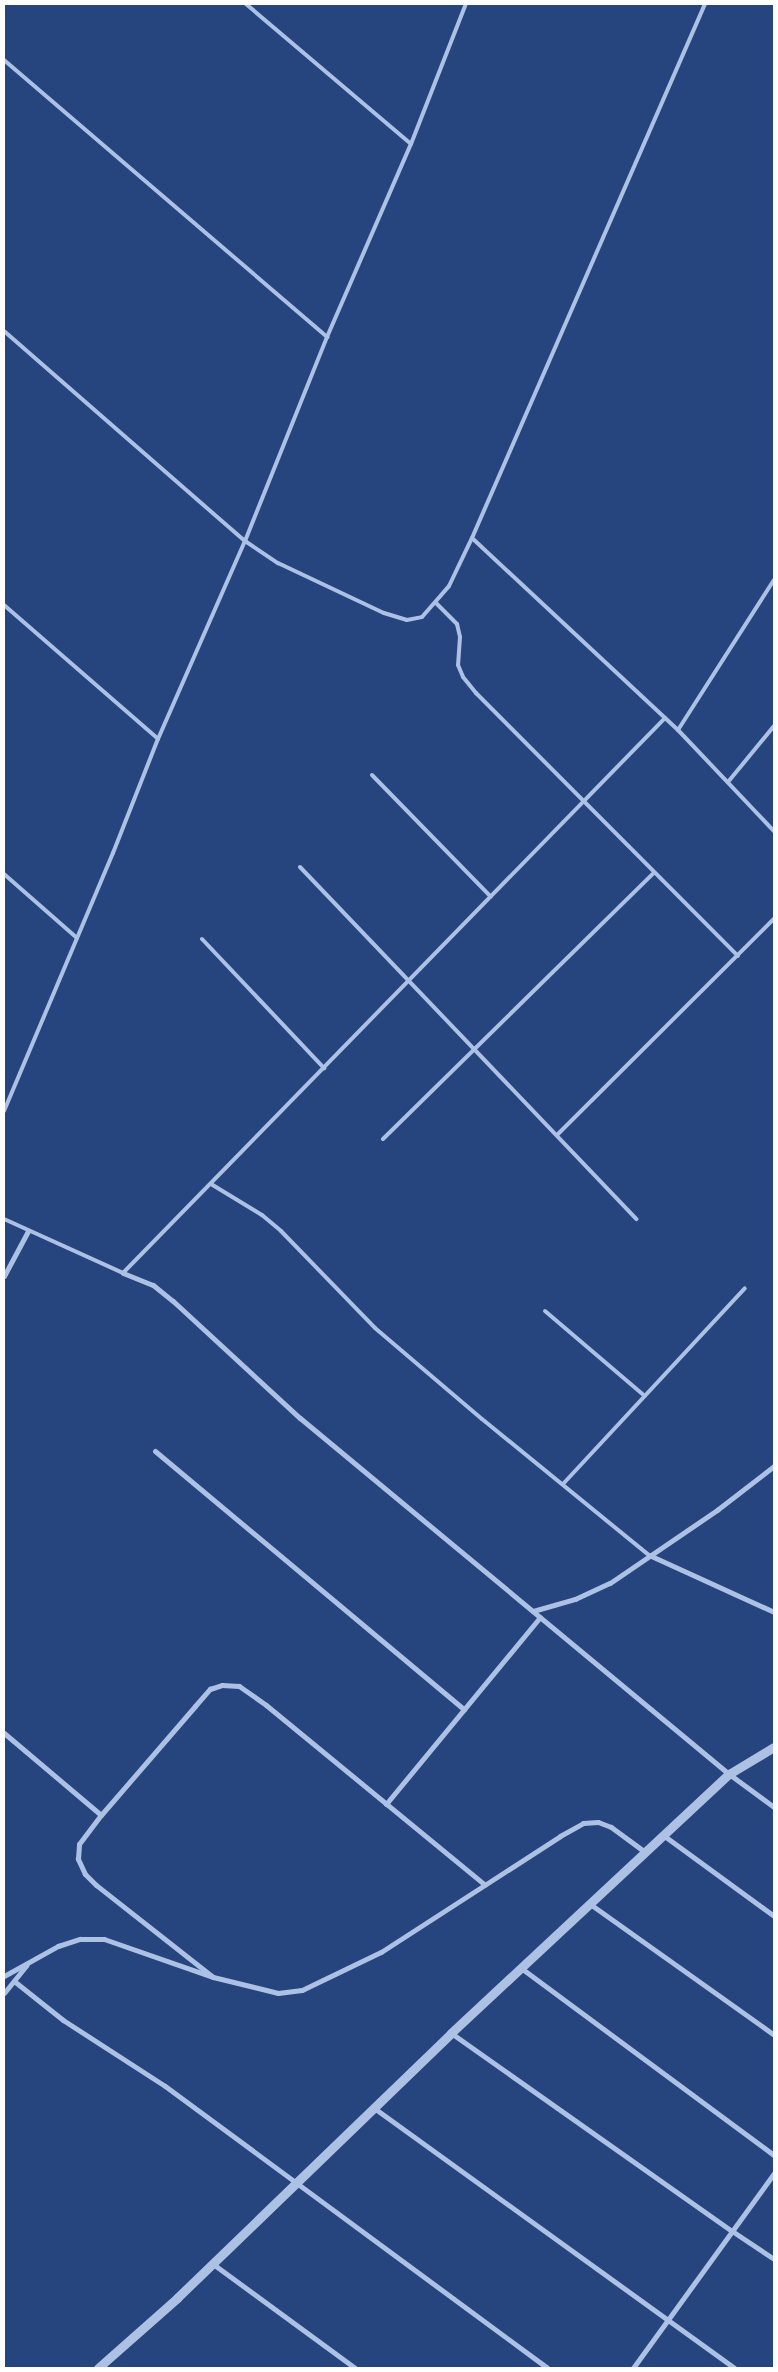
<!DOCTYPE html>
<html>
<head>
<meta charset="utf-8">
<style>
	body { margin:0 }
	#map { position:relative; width:778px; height:2372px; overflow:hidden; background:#26457f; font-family:Raleway,sans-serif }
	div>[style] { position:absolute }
	.service>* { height:4px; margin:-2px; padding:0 2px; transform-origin:2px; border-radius:2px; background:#adc1e5 }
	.minor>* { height:5px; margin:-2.5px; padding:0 2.5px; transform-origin:2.5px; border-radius:2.5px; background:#adc1e5 }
	.tertiary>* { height:9px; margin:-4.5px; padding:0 4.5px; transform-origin:4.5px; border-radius:4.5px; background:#adc1e5 }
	span { translate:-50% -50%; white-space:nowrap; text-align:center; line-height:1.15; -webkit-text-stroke:4px #26457f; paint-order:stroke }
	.frame { position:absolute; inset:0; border:5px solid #fff; pointer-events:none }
</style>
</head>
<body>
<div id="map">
	<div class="service">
		<i style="left:246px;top:4px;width:216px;rotate:40.3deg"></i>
		<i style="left:4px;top:60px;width:426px;rotate:40.6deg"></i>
		<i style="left:4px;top:331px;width:320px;rotate:41.1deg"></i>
		<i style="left:245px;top:541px;width:40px;rotate:34deg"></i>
		<i style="left:278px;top:563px;width:117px;rotate:25.3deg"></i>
		<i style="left:384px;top:613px;width:24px;rotate:17deg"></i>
		<i style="left:407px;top:620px;width:15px;rotate:-11deg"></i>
		<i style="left:422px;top:617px;width:41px;rotate:-48.9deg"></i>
		<i style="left:449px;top:586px;width:53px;rotate:-64.4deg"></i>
		<i style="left:472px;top:538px;width:583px;rotate:-66.43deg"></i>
		<i style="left:472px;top:538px;width:282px;rotate:43deg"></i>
		<i style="left:678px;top:730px;width:139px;rotate:46.5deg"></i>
		<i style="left:436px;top:603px;width:30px;rotate:45deg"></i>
		<i style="left:457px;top:624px;width:13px;rotate:77deg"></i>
		<i style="left:460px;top:637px;width:28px;rotate:94deg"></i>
		<i style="left:458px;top:665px;width:13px;rotate:67deg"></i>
		<i style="left:463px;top:677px;width:21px;rotate:51deg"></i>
		<i style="left:476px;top:693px;width:371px;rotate:45.1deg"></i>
		<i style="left:4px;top:605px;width:204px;rotate:41deg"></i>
		<i style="left:678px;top:730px;width:178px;rotate:-57.4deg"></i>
		<i style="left:372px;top:775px;width:170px;rotate:45.7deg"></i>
		<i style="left:728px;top:782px;width:72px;rotate:-50.6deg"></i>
		<i style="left:300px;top:867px;width:487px;rotate:46.3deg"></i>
		<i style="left:4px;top:874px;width:97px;rotate:41.2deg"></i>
		<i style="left:202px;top:939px;width:178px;rotate:46.6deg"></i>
		<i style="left:4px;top:1111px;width:280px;rotate:-67.1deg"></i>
		<i style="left:113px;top:853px;width:123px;rotate:-68.5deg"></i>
		<i style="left:158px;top:739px;width:216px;rotate:-66.3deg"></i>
		<i style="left:245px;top:541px;width:220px;rotate:-68.1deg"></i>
		<i style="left:327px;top:337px;width:210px;rotate:-66.5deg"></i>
		<i style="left:411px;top:144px;width:150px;rotate:-68.6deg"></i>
		<i style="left:557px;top:1135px;width:306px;rotate:-44.9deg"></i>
		<i style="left:383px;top:1139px;width:380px;rotate:-44.5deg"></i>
		<i style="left:211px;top:1184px;width:60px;rotate:31.3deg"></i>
		<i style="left:262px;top:1215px;width:25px;rotate:40deg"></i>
		<i style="left:281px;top:1231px;width:135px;rotate:45.9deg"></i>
		<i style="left:375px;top:1328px;width:140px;rotate:40.4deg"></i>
		<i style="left:482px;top:1419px;width:215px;rotate:39.2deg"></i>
		<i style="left:4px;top:1219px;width:131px;rotate:24.4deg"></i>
		<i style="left:123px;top:1273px;width:776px;rotate:-45.68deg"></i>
		<i style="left:545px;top:1311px;width:131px;rotate:40.4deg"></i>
		<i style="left:563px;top:1484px;width:267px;rotate:-47.1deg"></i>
	</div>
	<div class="minor">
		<i style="left:123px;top:1273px;width:32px;rotate:22deg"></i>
		<i style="left:153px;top:1285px;width:26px;rotate:39deg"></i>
		<i style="left:173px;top:1301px;width:173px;rotate:42.7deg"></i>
		<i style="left:300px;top:1418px;width:557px;rotate:39.69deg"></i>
		<i style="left:729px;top:1774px;width:56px;rotate:36.3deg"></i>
		<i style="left:4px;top:1276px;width:51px;rotate:-61.9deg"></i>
		<i style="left:155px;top:1451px;width:403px;rotate:39.9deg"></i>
		<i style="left:649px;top:1555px;width:137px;rotate:24.5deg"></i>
		<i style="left:533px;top:1611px;width:44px;rotate:-15.9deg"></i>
		<i style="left:575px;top:1599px;width:38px;rotate:-25deg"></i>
		<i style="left:610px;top:1583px;width:130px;rotate:-34.3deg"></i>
		<i style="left:717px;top:1510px;width:72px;rotate:-37.7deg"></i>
		<i style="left:4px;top:1733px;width:127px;rotate:40.2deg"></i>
		<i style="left:386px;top:1804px;width:242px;rotate:-50.5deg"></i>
		<i style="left:663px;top:1835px;width:137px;rotate:36.1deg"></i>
		<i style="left:590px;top:1904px;width:226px;rotate:35.4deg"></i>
		<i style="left:521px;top:1968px;width:315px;rotate:36.5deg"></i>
		<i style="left:4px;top:1976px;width:62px;rotate:-29.1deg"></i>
		<i style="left:58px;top:1946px;width:23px;rotate:-18deg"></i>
		<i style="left:80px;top:1939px;width:24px"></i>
		<i style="left:104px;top:1939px;width:115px;rotate:19.2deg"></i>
		<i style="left:213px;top:1977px;width:67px;rotate:13.8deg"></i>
		<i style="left:278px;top:1993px;width:24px;rotate:-7deg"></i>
		<i style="left:302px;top:1990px;width:88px;rotate:-25.7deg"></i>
		<i style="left:381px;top:1952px;width:213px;rotate:-32.9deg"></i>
		<i style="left:560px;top:1836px;width:26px;rotate:-29deg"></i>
		<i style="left:583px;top:1823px;width:15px;rotate:-4deg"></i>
		<i style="left:598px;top:1822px;width:14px;rotate:21deg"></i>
		<i style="left:611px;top:1827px;width:42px;rotate:36.3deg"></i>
		<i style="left:213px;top:1977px;width:149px;rotate:-141.8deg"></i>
		<i style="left:96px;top:1885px;width:16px;rotate:-135deg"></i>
		<i style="left:85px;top:1874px;width:17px;rotate:-115deg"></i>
		<i style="left:78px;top:1859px;width:15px;rotate:-86deg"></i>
		<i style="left:79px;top:1844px;width:36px;rotate:-53deg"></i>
		<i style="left:101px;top:1815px;width:144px;rotate:-49.2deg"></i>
		<i style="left:195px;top:1706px;width:23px;rotate:-49deg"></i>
		<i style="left:210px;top:1689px;width:13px;rotate:-18deg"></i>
		<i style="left:222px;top:1685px;width:17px;rotate:3deg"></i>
		<i style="left:239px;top:1686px;width:33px;rotate:35deg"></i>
		<i style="left:266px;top:1705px;width:283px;rotate:39.4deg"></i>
		<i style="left:14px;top:1981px;width:63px;rotate:38.5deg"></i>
		<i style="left:63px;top:2020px;width:121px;rotate:32.9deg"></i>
		<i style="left:165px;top:2086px;width:475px;rotate:36.4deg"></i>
		<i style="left:4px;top:1993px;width:36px;rotate:-51deg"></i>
		<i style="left:451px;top:2033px;width:344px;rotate:35.2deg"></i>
		<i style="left:732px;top:2231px;width:50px;rotate:33.7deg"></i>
		<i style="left:374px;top:2108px;width:444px;rotate:35.8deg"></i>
		<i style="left:213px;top:2264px;width:176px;rotate:36.2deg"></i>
		<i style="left:633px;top:2368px;width:241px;rotate:-54.1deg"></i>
	</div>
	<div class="tertiary">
		<i style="left:98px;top:2368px;width:106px;rotate:-41.5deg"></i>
		<i style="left:177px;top:2298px;width:381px;rotate:-44deg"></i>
		<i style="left:451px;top:2033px;width:380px;rotate:-43deg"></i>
		<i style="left:729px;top:1774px;width:52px;rotate:-31deg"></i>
	</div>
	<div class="frame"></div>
</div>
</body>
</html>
